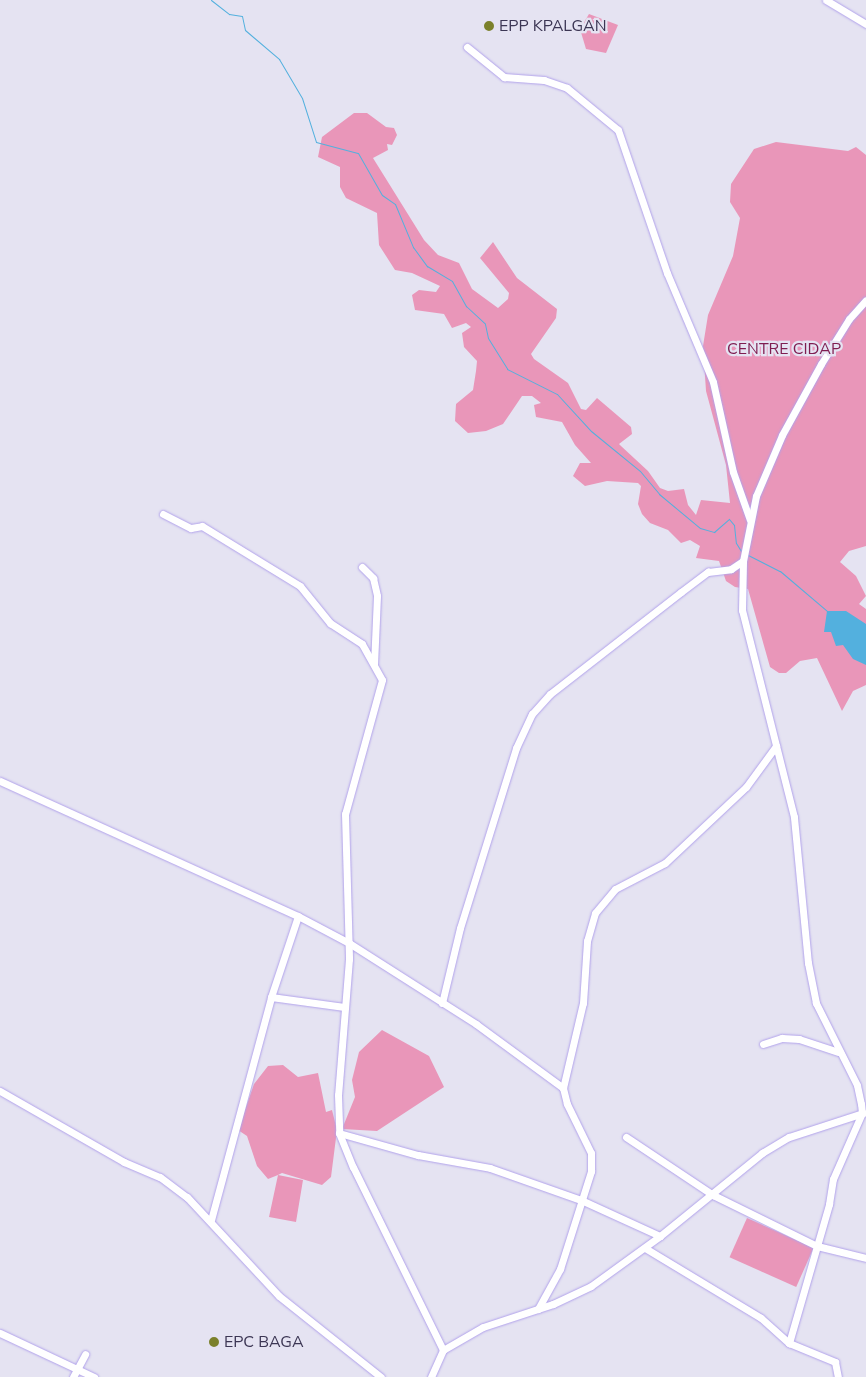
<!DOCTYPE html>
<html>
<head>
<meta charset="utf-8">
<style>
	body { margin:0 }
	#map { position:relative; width:866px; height:1377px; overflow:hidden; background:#e5e3f2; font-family:"Nunito Sans",sans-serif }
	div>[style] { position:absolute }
	.green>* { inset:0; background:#e996b9; transform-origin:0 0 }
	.water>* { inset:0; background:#53b0de }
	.stream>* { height:1px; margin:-0.5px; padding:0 0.5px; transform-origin:0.5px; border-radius:0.5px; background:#53b0de }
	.roads { filter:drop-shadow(0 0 1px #b1a2eb) drop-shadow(0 0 1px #b1a2eb) }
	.minor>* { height:7px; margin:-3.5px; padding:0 3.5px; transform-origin:3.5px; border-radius:3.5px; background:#fff }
	.dots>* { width:14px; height:14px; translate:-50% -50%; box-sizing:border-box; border:2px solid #e5e3f2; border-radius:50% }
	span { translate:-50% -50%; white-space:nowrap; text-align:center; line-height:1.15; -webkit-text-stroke:4.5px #e5e3f2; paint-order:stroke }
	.poi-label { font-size:16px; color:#3c3654 }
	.left { translate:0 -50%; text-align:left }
	.park-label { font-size:16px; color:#7f1d51 }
</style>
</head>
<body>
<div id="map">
	<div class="green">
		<i style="clip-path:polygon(589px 14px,618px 25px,606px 53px,586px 49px,580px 29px)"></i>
		<i style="clip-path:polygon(354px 113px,367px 113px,386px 127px,394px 128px,397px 135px,392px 145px,387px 144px,388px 150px,373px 158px,424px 240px,438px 255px,459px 263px,472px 289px,498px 308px,508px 299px,509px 293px,480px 258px,493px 242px,517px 278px,557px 309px,556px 318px,531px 354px,534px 359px,568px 383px,581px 409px,586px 410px,597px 398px,631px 427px,632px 434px,619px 444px,621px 446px,648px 471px,660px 488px,668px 491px,684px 489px,688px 505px,696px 515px,701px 500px,730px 503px,726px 465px,706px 391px,703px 346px,708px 315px,733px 256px,740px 218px,730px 202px,731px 184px,754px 149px,776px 142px,848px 151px,856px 147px,866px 155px,866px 546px,849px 551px,840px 562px,856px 576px,866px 596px,859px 604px,866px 609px,866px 685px,853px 691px,842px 711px,817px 658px,800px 661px,786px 673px,779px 673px,770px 667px,748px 589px,735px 587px,726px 581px,719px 561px,696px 558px,700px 546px,690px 540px,681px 543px,668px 530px,650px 523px,642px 514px,638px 504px,641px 486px,638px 483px,607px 481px,585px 486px,573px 476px,580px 463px,591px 463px,575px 445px,562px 422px,536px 417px,534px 405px,541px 403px,532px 396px,522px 396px,503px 424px,486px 431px,468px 433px,455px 421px,456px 404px,473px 390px,476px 371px,477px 361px,464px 347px,462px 333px,471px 327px,466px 323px,452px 328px,444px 314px,415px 310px,412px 295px,419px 290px,436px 292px,440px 286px,412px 273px,395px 270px,379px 245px,377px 213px,346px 198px,340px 187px,340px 167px,318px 157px,322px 137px)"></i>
		<i style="clip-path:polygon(382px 1030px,429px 1056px,444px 1087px,377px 1131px,342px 1129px,355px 1097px,352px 1080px,359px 1052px)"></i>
		<i style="clip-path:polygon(283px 1065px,298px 1077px,318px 1073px,326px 1112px,332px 1110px,337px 1130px,331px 1177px,322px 1185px,282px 1173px,278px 1175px,303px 1180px,296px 1222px,269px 1217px,278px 1175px,268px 1179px,257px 1166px,247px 1136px,238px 1130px,254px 1084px,268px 1066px)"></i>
		<i style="left:747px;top:1218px;width:73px;height:43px;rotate:24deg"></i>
	</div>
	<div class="water">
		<i style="clip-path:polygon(827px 611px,846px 611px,866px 624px,866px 665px,853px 659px,843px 645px,836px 646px,831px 632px,824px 632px)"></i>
	</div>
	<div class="stream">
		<i style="left:211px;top:0;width:23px;rotate:38deg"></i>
		<i style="left:229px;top:14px;width:13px;rotate:9deg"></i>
		<i style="left:242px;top:16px;width:14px;rotate:78deg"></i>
		<i style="left:245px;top:30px;width:45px;rotate:40.5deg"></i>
		<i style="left:279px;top:59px;width:45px;rotate:59.5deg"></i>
		<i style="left:302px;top:98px;width:46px;rotate:72.3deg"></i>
		<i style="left:316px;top:142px;width:43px;rotate:14.7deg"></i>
		<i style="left:358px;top:153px;width:48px;rotate:60.3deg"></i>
		<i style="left:382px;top:195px;width:16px;rotate:35deg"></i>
		<i style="left:395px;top:204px;width:47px;rotate:67.3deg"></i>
		<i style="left:413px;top:247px;width:24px;rotate:54deg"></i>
		<i style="left:427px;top:266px;width:29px;rotate:31deg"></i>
		<i style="left:452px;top:281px;width:29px;rotate:61deg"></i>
		<i style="left:466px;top:306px;width:26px;rotate:43deg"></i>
		<i style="left:485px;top:324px;width:14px;rotate:78deg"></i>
		<i style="left:488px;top:338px;width:36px;rotate:58deg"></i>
		<i style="left:507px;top:369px;width:56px;rotate:26.6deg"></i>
		<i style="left:557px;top:394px;width:50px;rotate:47.4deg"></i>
		<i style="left:591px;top:431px;width:63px;rotate:39.2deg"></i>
		<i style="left:640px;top:471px;width:30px;rotate:50deg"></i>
		<i style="left:659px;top:494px;width:53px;rotate:39.7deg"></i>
		<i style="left:700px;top:528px;width:15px;rotate:16deg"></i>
		<i style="left:714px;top:532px;width:20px;rotate:-41deg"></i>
		<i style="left:729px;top:519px;width:8px;rotate:50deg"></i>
		<i style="left:734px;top:525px;width:18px;rotate:84deg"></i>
		<i style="left:736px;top:543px;width:9px;rotate:58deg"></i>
		<i style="left:746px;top:554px;width:38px;rotate:27deg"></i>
		<i style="left:780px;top:571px;width:62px;rotate:40.4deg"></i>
	</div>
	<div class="roads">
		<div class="minor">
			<i style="left:826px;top:0;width:47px;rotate:31deg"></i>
			<i style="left:467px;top:47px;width:48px;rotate:39deg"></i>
			<i style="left:504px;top:77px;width:40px;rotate:4.3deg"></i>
			<i style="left:544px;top:80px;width:24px;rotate:19deg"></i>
			<i style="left:567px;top:88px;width:66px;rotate:39.5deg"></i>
			<i style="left:618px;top:130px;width:151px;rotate:71.1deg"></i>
			<i style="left:667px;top:273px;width:118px;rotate:67.1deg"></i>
			<i style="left:713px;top:382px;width:92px;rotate:77.5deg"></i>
			<i style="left:733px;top:472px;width:51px;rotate:70.5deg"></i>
			<i style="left:163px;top:514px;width:31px;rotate:27deg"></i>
			<i style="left:191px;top:528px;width:11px;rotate:-10deg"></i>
			<i style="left:202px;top:526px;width:115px;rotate:31.5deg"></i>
			<i style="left:300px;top:586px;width:48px;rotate:51deg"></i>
			<i style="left:330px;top:623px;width:38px;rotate:33deg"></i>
			<i style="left:362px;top:644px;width:41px;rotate:60.9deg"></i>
			<i style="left:382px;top:680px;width:139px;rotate:105.4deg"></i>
			<i style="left:345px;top:814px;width:145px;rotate:88.4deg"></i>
			<i style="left:349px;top:959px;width:136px;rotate:94.6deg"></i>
			<i style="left:338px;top:1095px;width:38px;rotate:88deg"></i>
			<i style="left:339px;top:1133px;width:37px;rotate:68deg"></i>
			<i style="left:353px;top:1167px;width:204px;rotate:63.8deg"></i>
			<i style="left:362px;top:567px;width:16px;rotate:45deg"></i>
			<i style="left:373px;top:578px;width:18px;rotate:77deg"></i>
			<i style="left:377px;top:596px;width:68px;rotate:92.5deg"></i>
			<i style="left:0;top:781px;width:327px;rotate:24.4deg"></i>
			<i style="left:298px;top:916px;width:58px;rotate:27.9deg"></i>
			<i style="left:349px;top:943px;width:151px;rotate:32.5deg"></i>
			<i style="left:476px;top:1024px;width:108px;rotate:36.3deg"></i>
			<i style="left:271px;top:997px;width:74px;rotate:7.8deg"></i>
			<i style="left:442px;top:1003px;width:77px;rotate:-76.5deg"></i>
			<i style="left:460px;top:928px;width:189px;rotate:-72.7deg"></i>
			<i style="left:516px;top:748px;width:38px;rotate:-65deg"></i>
			<i style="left:532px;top:714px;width:27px;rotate:-48deg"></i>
			<i style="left:550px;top:694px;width:166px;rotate:-37.9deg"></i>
			<i style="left:681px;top:592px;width:34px;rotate:-37deg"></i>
			<i style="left:708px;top:572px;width:23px;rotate:-7deg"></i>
			<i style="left:731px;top:569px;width:14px;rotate:-34deg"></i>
			<i style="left:763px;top:1044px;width:20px;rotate:-18deg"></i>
			<i style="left:782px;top:1038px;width:17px;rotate:3deg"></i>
			<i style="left:799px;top:1039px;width:41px;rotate:18.4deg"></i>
			<i style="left:0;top:1091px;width:143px;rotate:29.8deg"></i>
			<i style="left:124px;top:1162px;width:39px;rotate:23deg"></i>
			<i style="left:160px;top:1177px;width:34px;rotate:37deg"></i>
			<i style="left:187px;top:1197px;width:135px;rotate:47.1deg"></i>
			<i style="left:279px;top:1296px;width:130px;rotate:38.5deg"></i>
			<i style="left:339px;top:1133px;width:82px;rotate:15.6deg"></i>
			<i style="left:418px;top:1155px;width:73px;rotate:10.2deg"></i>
			<i style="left:490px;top:1168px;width:96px;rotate:19.4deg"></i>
			<i style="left:581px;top:1200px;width:87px;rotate:24.5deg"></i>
			<i style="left:626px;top:1137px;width:105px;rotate:33.7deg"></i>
			<i style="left:713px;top:1195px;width:116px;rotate:26.1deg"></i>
			<i style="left:817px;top:1246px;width:50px;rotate:13.8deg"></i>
			<i style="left:211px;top:1220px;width:231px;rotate:-74.9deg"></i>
			<i style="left:271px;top:997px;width:85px;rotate:-71.6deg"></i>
			<i style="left:645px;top:1248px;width:135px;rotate:31.1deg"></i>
			<i style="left:761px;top:1318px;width:38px;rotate:42deg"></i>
			<i style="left:789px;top:1343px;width:50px;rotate:22.4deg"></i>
			<i style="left:835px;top:1362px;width:15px;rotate:79deg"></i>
			<i style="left:538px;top:1309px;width:46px;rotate:-61.2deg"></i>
			<i style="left:560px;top:1269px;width:103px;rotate:-72.4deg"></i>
			<i style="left:591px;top:1171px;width:18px;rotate:-90deg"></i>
			<i style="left:591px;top:1153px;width:55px;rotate:-116.1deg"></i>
			<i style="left:567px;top:1104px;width:16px;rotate:-104deg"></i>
			<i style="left:563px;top:1088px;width:87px;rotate:-76.8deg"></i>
			<i style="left:583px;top:1003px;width:62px;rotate:-86.3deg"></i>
			<i style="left:587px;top:941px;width:29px;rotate:-74deg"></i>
			<i style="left:595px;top:913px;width:31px;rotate:-50deg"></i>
			<i style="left:615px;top:889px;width:56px;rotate:-27.5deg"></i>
			<i style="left:665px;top:863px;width:111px;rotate:-43.2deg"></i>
			<i style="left:746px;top:787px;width:51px;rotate:-53.8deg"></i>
			<i style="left:0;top:1333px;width:104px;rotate:25.1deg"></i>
			<i style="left:789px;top:1343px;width:145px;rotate:-73.9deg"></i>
			<i style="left:829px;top:1204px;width:25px;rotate:-81deg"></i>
			<i style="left:833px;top:1179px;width:72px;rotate:-66.3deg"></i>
			<i style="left:862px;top:1113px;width:9px;rotate:-96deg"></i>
			<i style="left:861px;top:1104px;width:19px;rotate:-102deg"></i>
			<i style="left:857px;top:1085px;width:92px;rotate:-116.6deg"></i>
			<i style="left:816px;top:1003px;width:41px;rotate:-101.3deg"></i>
			<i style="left:808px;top:963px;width:147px;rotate:-95.5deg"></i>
			<i style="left:794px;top:817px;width:213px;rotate:-104.1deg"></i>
			<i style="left:742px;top:610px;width:49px;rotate:-88.8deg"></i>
			<i style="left:743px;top:561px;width:66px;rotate:-78.7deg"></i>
			<i style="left:756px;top:496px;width:66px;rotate:-66.9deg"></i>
			<i style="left:782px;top:435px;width:81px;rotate:-61.2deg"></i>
			<i style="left:821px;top:364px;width:53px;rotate:-58.1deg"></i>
			<i style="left:849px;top:319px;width:25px;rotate:-48deg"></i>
			<i style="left:73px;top:1377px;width:26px;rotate:-62deg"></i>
			<i style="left:431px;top:1377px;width:30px;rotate:-66deg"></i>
			<i style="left:443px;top:1350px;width:46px;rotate:-29.9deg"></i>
			<i style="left:483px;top:1327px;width:74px;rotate:-18.2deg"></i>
			<i style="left:553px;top:1304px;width:42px;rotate:-25.3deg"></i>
			<i style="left:591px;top:1286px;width:85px;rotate:-35.9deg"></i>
			<i style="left:660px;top:1236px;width:132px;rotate:-39.1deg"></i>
			<i style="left:762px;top:1153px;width:31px;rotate:-31deg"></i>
			<i style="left:789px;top:1137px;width:78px;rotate:-18deg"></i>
		</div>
	</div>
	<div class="dots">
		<i style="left:489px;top:26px;background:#7b802b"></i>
		<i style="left:214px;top:1342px;background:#7b802b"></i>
	</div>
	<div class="poi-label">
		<span class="left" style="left:499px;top:26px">EPP KPALGAN</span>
		<span class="left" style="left:224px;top:1342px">EPC BAGA</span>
	</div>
	<div class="park-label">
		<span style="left:784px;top:349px">CENTRE CIDAP</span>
	</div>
</div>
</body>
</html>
